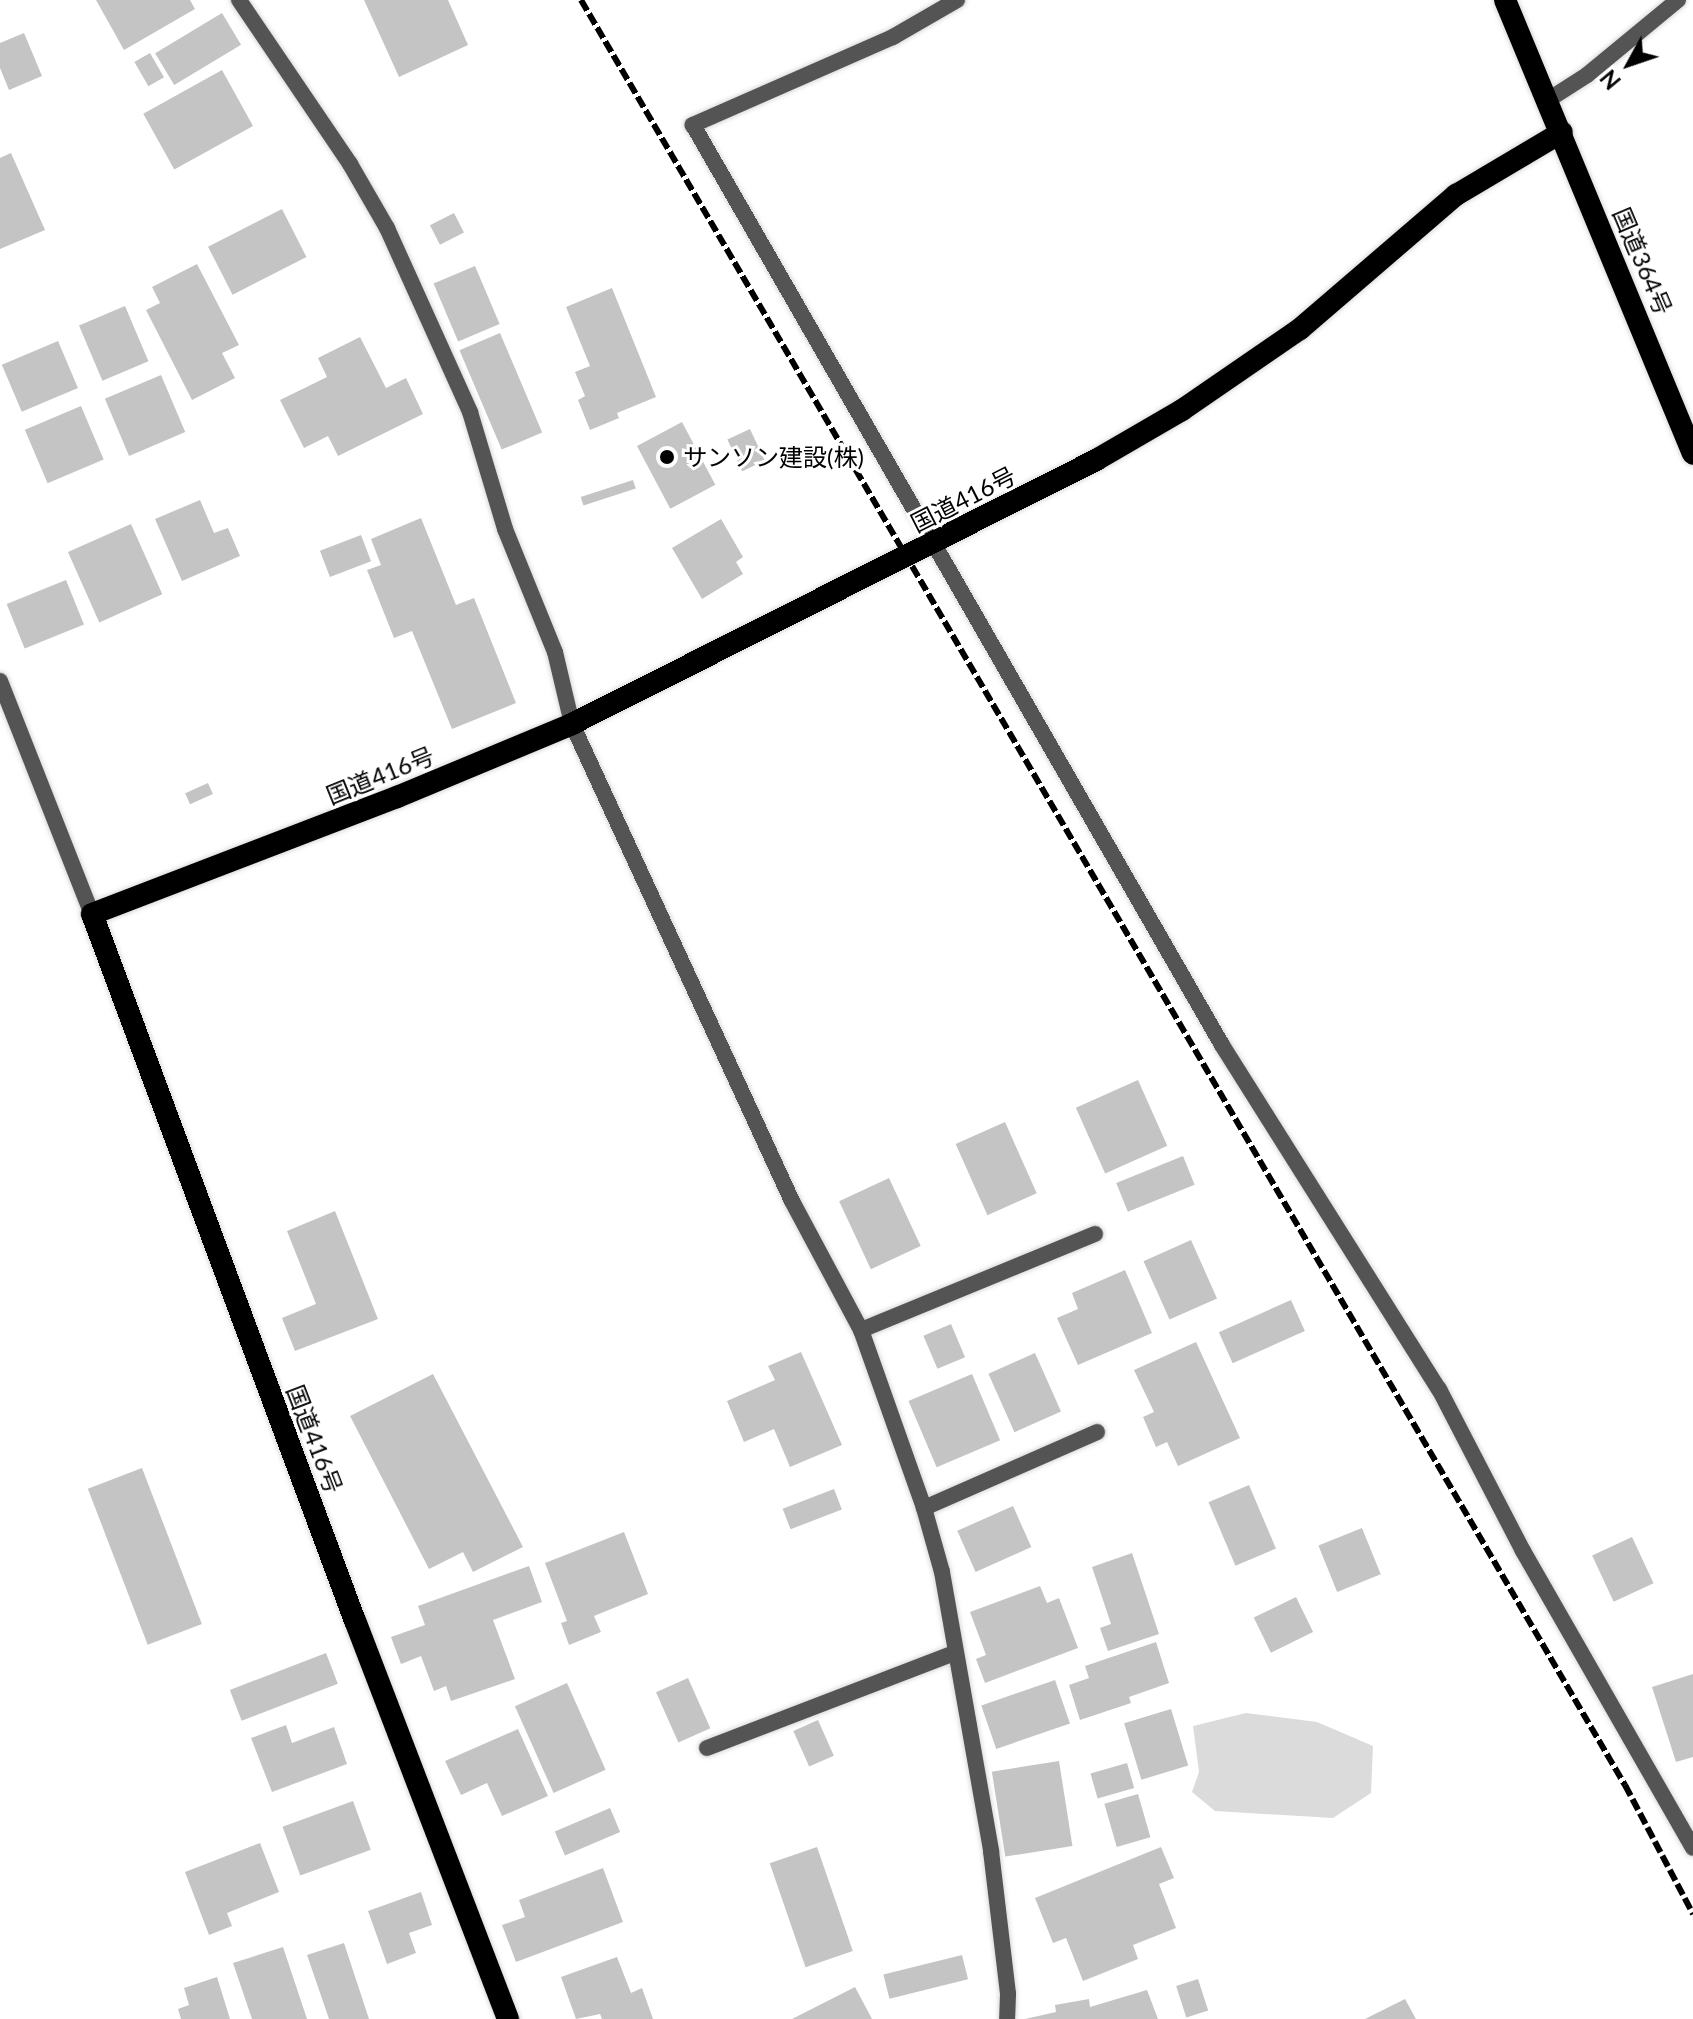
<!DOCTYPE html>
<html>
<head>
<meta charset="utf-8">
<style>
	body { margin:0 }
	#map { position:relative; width:1693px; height:2019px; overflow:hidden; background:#fff; font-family:Lato,"Noto Sans JP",sans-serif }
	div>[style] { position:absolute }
	.green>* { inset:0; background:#dbdbdb }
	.building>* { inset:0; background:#c4c4c4; transform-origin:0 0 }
	.roads { filter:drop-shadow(0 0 2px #dbdbdb) drop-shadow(0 0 2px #dbdbdb) }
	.service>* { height:16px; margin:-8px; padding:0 8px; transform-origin:8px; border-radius:8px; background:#545454 }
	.minor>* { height:16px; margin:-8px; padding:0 8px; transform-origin:8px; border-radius:8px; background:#545454 }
	.tertiary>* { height:16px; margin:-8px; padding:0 8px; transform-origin:8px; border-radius:8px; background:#545454 }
	.trunk>* { height:22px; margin:-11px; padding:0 11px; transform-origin:11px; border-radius:11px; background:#000 }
	.rail>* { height:6px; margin-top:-3px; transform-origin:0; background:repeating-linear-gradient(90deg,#000 0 12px,transparent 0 16px) }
	.dots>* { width:22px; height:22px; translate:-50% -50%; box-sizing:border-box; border:4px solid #fff; border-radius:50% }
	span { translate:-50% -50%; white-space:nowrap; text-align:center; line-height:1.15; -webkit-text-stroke:6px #fff; paint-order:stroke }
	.street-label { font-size:24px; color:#000 }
	.poi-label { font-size:24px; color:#000 }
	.left { translate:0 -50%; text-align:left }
	.north { position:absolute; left:1589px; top:24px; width:80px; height:80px; -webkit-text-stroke:6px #fff; paint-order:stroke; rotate:230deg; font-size:22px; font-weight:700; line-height:32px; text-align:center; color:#000 }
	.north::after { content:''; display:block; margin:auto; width:28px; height:36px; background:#000; clip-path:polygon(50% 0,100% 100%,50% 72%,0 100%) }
</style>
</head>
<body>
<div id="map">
	<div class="green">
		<i style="clip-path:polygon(1246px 1713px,1317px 1722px,1373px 1746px,1371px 1793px,1333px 1818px,1215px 1811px,1192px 1792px,1199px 1772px,1193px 1726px)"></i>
	</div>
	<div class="building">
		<i style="clip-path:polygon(96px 0,190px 0,195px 9px,124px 50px)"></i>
		<i style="clip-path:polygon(364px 0,448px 0,468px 45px,399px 77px)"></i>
		<i style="left:222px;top:13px;width:37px;height:78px;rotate:59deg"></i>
		<i style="clip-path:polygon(24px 33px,42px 76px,9px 90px,0 68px,0 43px)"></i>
		<i style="left:150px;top:53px;width:28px;height:18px;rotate:60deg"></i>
		<i style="left:222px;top:70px;width:64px;height:90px;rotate:61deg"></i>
		<i style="clip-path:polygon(11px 153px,45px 230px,0 249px,0 158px)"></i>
		<i style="left:282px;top:209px;width:54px;height:83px;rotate:63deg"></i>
		<i style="left:454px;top:213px;width:22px;height:27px;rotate:63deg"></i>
		<i style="clip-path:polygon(197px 264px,239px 345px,222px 353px,235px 378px,192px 400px,146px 310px,160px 303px,152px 287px)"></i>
		<i style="left:475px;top:266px;width:63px;height:45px;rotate:67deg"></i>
		<i style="clip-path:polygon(612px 288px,656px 397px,617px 413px,619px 418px,590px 430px,578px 400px,585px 396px,575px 372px,590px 366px,566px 307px)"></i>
		<i style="left:125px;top:306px;width:60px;height:50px;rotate:67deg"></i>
		<i style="left:500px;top:333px;width:108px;height:44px;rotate:67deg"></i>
		<i style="clip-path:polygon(360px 337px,386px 388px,406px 378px,423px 414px,338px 456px,328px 436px,304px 448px,280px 400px,327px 377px,318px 358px)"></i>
		<i style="left:58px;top:341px;width:51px;height:61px;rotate:67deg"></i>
		<i style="left:161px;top:375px;width:62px;height:61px;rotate:67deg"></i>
		<i style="left:81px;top:406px;width:58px;height:61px;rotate:67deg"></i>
		<i style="left:682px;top:422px;width:71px;height:51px;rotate:62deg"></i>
		<i style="left:750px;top:429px;width:35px;height:25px;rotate:65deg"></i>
		<i style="left:633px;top:480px;width:9px;height:55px;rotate:72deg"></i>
		<i style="clip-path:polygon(200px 500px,214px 533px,228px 528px,240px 556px,182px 581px,155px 519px)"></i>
		<i style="clip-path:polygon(421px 518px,456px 605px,474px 598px,516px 703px,452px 729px,412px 631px,394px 638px,367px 570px,381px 565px,371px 539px)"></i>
		<i style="clip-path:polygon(721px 519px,743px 557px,736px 562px,743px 574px,702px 599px,672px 548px)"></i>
		<i style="left:131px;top:524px;width:77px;height:69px;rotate:66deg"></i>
		<i style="left:361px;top:535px;width:28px;height:44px;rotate:69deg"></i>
		<i style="left:66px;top:580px;width:48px;height:64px;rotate:68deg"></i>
		<i style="left:208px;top:783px;width:12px;height:25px;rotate:66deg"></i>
		<i style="left:1138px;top:1080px;width:72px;height:68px;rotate:66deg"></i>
		<i style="left:1005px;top:1122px;width:78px;height:54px;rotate:66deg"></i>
		<i style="left:1183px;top:1156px;width:31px;height:72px;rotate:68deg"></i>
		<i style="left:889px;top:1178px;width:75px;height:55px;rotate:65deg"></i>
		<i style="clip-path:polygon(335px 1211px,378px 1319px,295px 1351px,282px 1318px,316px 1304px,287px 1231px)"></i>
		<i style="left:1191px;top:1240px;width:64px;height:52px;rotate:66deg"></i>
		<i style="clip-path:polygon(1125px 1270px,1152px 1333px,1078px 1365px,1057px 1318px,1078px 1309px,1072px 1293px)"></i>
		<i style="left:1291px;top:1300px;width:34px;height:79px;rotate:66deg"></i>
		<i style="left:951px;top:1324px;width:36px;height:30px;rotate:67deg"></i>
		<i style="clip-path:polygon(1196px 1342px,1240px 1438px,1178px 1466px,1167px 1442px,1156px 1447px,1143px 1417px,1154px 1412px,1134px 1370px)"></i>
		<i style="clip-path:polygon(801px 1352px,842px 1445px,790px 1467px,774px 1429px,744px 1442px,727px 1401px,775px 1380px,768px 1366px)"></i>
		<i style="left:1035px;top:1353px;width:64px;height:51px;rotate:66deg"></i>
		<i style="clip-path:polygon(433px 1374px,523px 1547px,473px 1572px,463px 1552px,429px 1569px,350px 1416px)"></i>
		<i style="left:972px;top:1374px;width:72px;height:69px;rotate:67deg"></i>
		<i style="left:142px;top:1468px;width:167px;height:58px;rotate:69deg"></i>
		<i style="left:1249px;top:1485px;width:69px;height:44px;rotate:67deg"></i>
		<i style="left:834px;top:1489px;width:22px;height:55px;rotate:69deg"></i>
		<i style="left:1013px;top:1506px;width:45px;height:61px;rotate:66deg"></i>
		<i style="left:1362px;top:1528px;width:50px;height:47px;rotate:68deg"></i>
		<i style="clip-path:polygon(624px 1532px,648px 1594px,594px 1616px,601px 1632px,569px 1645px,561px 1623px,567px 1621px,545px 1563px)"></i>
		<i style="left:1632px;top:1537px;width:51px;height:44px;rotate:65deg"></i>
		<i style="clip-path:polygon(1132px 1553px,1159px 1634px,1108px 1651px,1100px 1628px,1111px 1624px,1092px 1567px)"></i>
		<i style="clip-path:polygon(529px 1566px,542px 1602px,493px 1620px,515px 1679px,451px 1701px,446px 1686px,434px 1691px,421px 1656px,401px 1664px,391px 1637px,425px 1625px,418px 1606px)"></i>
		<i style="clip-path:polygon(1040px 1586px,1047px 1603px,1059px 1598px,1078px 1648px,985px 1683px,976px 1659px,986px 1655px,970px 1612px)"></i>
		<i style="left:1296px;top:1597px;width:39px;height:47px;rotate:64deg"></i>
		<i style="clip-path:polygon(1156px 1642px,1169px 1683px,1129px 1697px,1131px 1703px,1080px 1720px,1069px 1685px,1089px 1678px,1085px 1666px)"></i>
		<i style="left:326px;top:1653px;width:33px;height:103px;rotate:69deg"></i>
		<i style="clip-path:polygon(1693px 1674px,1693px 1757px,1676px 1762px,1652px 1687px)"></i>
		<i style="left:688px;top:1678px;width:55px;height:35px;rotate:66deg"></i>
		<i style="left:1055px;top:1680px;width:46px;height:78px;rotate:71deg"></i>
		<i style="left:567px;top:1683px;width:95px;height:57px;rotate:66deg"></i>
		<i style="left:1171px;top:1709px;width:59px;height:49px;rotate:73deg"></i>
		<i style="left:818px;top:1720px;width:39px;height:27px;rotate:66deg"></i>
		<i style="clip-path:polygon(286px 1725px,292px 1743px,334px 1727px,347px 1764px,272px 1792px,251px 1738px)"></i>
		<i style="clip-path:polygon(518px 1729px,548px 1796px,502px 1816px,487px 1783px,461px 1795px,445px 1761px)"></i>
		<i style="left:1059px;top:1761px;width:86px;height:68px;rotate:81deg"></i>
		<i style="left:1127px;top:1763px;width:26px;height:38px;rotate:74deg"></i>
		<i style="left:1138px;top:1794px;width:45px;height:35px;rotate:74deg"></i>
		<i style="left:353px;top:1801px;width:52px;height:75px;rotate:70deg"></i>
		<i style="left:610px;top:1808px;width:26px;height:60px;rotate:67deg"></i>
		<i style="clip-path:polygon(260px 1843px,279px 1892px,227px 1913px,232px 1926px,209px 1935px,185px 1872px)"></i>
		<i style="left:817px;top:1847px;width:110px;height:50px;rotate:71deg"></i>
		<i style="clip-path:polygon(1161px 1847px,1174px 1878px,1159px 1884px,1176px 1928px,1133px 1945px,1138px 1959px,1083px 1981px,1066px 1938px,1053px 1943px,1035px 1898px)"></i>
		<i style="clip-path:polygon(603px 1868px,623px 1922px,516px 1962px,502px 1925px,525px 1917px,519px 1900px)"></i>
		<i style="clip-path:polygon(421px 1892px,432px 1925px,409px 1933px,416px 1953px,387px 1964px,368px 1911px)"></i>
		<i style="clip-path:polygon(344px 1943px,369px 2019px,329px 2019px,307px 1955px)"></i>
		<i style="clip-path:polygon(283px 1947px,307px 2019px,252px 2019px,233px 1963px)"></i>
		<i style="left:962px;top:1955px;width:25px;height:81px;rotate:76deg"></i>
		<i style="clip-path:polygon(617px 1957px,631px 1993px,642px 1988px,653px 2019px,602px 2019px,600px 2014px,576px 2019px,561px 1977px)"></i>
		<i style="clip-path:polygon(217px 1977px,230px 2019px,181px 2019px,178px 2009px,189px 2005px,184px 1988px)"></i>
		<i style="left:1198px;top:1979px;width:33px;height:23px;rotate:72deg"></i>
		<i style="clip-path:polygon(855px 1987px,872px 2019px,792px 2019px)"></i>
		<i style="clip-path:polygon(1147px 1990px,1158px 2019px,1025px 2019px,1056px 2012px,1055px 2005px,1089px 1999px,1090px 2007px)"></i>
		<i style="clip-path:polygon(1405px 1999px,1416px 2019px,1365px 2019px)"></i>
	</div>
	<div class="roads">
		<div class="service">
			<i style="left:861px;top:1330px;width:253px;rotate:-22.3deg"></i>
			<i style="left:924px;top:1508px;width:189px;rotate:-23.7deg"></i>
			<i style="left:707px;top:1748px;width:266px;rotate:-21deg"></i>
		</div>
		<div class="minor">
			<i style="left:239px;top:0;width:198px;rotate:55.9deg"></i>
			<i style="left:350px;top:164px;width:74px;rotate:60deg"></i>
			<i style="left:387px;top:228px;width:202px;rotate:65.7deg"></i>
			<i style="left:470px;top:412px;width:122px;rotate:73.3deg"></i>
			<i style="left:505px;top:529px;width:133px;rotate:67.9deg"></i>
			<i style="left:555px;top:652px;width:74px;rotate:76.7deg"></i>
			<i style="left:572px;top:724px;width:525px;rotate:65.24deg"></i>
			<i style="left:792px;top:1201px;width:146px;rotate:61.9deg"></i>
			<i style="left:861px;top:1330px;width:189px;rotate:70.5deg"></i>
			<i style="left:924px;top:1508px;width:66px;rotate:74.3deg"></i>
			<i style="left:942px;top:1572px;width:283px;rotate:80deg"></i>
			<i style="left:991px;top:1851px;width:144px;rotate:83.2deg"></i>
			<i style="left:1008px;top:1994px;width:25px;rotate:92deg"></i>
			<i style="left:957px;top:0;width:74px;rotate:150deg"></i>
			<i style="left:893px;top:37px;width:219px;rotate:156.3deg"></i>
			<i style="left:693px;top:125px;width:1061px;rotate:60.1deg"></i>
			<i style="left:1222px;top:1045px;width:407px;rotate:57.8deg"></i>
			<i style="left:1439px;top:1389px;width:182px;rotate:62.6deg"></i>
			<i style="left:1523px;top:1551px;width:342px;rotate:60.2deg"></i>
			<i style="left:1548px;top:100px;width:46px;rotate:-32.7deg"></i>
			<i style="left:1587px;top:75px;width:118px;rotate:-39.5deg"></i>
		</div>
		<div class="tertiary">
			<i style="left:0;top:681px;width:251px;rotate:68.5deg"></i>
		</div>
		<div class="trunk">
			<i style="left:1505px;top:0;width:491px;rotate:67.5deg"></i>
			<i style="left:508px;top:2019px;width:426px;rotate:-111deg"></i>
			<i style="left:355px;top:1621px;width:754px;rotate:-110.4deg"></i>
			<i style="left:92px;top:914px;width:327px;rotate:-21deg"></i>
			<i style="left:397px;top:797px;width:190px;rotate:-22.6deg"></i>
			<i style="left:572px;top:724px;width:587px;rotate:-26.74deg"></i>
			<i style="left:1096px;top:460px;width:99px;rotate:-30.2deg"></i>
			<i style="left:1182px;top:410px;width:143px;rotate:-34.5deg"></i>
			<i style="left:1300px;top:329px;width:206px;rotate:-40.7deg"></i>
			<i style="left:1456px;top:195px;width:123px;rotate:-30.7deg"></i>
		</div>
	</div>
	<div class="rail">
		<i style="left:581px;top:0;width:2068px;rotate:59.68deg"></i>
		<i style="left:1625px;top:1785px;width:146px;rotate:62.2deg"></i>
	</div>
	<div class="dots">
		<i style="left:667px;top:457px;background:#000"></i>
	</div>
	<div class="street-label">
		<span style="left:1643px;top:261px;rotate:67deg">国道364号</span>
		<span style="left:963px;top:499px;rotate:-27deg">国道416号</span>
		<span style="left:380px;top:775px;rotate:-22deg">国道416号</span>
		<span style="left:315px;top:1439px;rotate:69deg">国道416号</span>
	</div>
	<div class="poi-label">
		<span class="left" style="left:683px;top:457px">サンソン建設(株)</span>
	</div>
	<div class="north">N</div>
</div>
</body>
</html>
